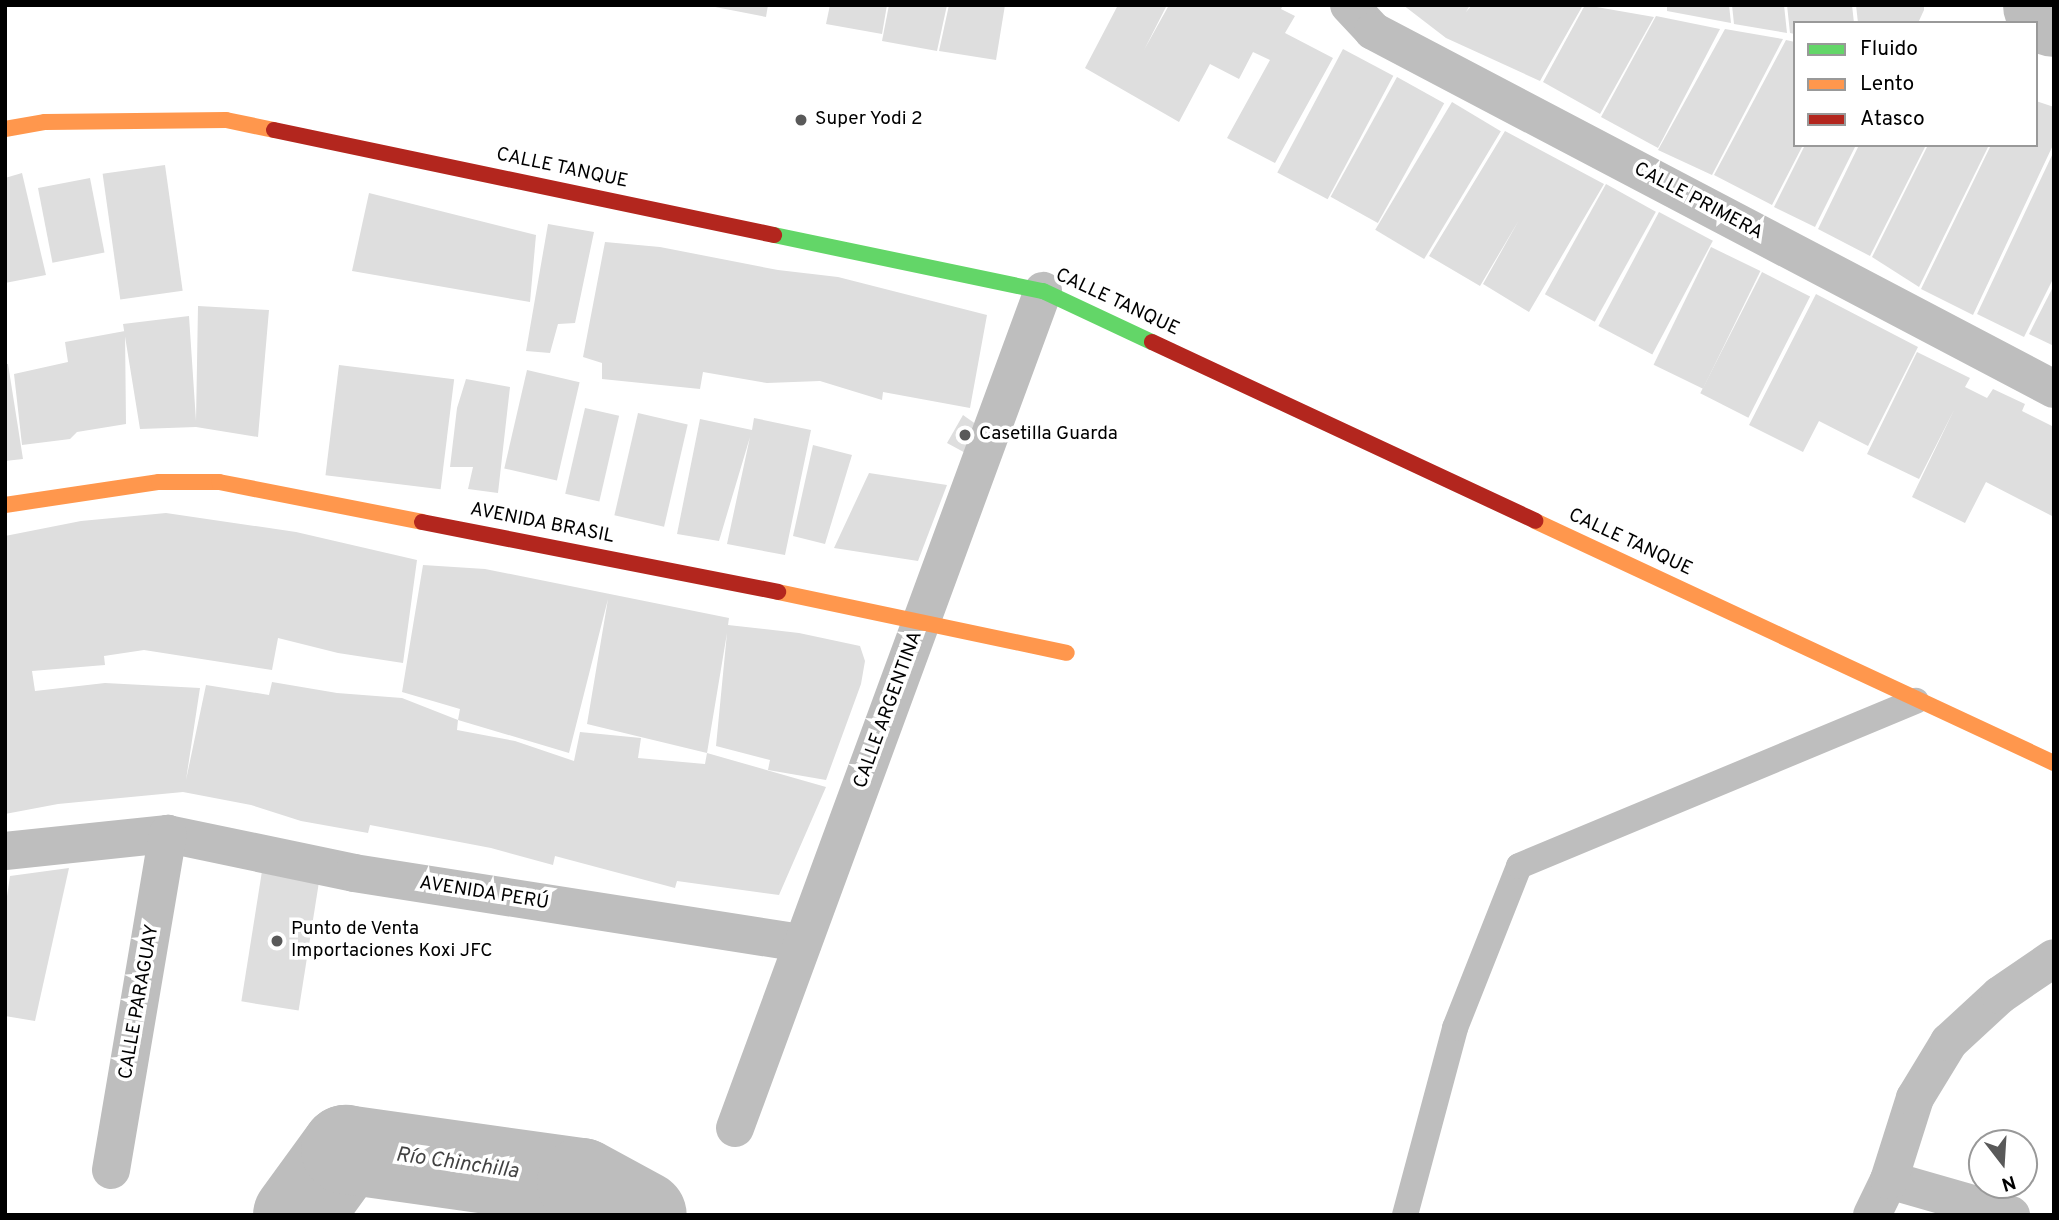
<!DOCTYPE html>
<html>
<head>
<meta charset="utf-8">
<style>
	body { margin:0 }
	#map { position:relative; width:2059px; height:1220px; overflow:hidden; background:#fff; font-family:Overpass,sans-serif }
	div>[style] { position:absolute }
	.river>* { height:89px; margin:-44.5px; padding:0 44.5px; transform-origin:44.5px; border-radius:44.5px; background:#bdbdbd }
	.building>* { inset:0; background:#dedede; transform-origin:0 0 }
	.lane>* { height:26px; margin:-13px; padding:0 13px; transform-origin:13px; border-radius:13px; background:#bebebe }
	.street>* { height:38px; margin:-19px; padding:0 19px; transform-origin:19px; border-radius:19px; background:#bebebe }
	.fast>* { height:16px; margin:-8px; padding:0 8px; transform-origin:8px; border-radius:8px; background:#63d668 }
	.slow>* { height:16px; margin:-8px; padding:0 8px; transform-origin:8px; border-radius:8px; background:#ff974d }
	.jam>* { height:16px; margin:-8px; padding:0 8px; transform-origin:8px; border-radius:8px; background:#b3261e }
	.dots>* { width:19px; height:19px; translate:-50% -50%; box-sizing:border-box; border:4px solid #fff; border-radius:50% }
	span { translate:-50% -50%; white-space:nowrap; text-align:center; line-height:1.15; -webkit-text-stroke:7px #fff; paint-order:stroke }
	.poi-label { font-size:19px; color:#000 }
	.left { translate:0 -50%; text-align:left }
	.street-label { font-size:19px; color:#000 }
	.water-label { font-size:21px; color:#424242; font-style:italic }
	.frame { position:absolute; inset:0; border:7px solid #000; pointer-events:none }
	.legend { position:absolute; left:1793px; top:21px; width:245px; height:126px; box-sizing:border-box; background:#fff; border:2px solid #999; margin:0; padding:9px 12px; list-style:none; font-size:21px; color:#000 }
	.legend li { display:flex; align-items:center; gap:14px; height:35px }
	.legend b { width:35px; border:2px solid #999 }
	.north { position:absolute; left:1968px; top:1129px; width:70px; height:70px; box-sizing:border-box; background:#fff; border:2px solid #999; border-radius:50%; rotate:163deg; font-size:19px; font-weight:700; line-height:28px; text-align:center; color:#000 }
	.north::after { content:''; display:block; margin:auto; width:24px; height:32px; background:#595959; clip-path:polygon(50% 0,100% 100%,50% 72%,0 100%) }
</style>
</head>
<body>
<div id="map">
	<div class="river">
		<i style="left:2047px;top:5px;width:10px;rotate:45deg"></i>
		<i style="left:297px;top:1215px;width:82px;rotate:-54deg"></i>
		<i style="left:345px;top:1149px;width:238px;rotate:8deg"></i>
		<i style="left:581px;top:1182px;width:69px;rotate:28.4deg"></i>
	</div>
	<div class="building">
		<i style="clip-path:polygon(705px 5px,768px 5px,766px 17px)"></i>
		<i style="clip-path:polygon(830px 5px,887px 5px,882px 34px,826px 24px)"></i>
		<i style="clip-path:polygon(889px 5px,947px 5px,937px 51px,882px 41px)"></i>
		<i style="clip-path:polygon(949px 5px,1005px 5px,996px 60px,939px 51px)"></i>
		<i style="clip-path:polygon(1118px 5px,1167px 5px,1144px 50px,1169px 5px,1283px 5px,1281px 9px,1295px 16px,1285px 33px,1333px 58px,1275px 163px,1227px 138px,1270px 60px,1253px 52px,1239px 79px,1210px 64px,1179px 122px,1085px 68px)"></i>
		<i style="clip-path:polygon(1403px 5px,1470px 5px,1466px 12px,1472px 5px,1583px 5px,1540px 81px,1446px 38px)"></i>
		<i style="clip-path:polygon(1585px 5px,1654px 17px,1600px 114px,1543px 82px)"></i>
		<i style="clip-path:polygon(1667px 5px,1729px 5px,1731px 23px,1667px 11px)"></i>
		<i style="clip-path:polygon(1732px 5px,1784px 5px,1787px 33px,1734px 24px)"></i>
		<i style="clip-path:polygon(1787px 5px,1852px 5px,1854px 23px,1795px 23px,1795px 34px,1790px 33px)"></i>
		<i style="clip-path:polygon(1856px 5px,1924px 5px,1924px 10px,1918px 23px,1858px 23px)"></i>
		<i style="clip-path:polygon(1656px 16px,1720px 29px,1658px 148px,1601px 117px)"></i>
		<i style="clip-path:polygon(1725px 29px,1783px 39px,1712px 175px,1658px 150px)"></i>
		<i style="clip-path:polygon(1786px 40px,1795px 42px,1795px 145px,1803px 145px,1772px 205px,1714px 175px)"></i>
		<i style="left:1343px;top:49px;width:57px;height:140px;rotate:28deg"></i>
		<i style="left:1397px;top:77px;width:54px;height:137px;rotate:29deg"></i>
		<i style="clip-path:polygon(2036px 101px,2054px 107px,2054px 143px,1973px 315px,1921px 289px,1991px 145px,2036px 145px)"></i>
		<i style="left:1452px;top:102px;width:57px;height:149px;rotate:31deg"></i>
		<i style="clip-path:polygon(1505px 131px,1604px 184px,1529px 312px,1483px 284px,1519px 220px,1480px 286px,1429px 256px)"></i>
		<i style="clip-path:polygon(1805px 145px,1856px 145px,1815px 227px,1774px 207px)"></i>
		<i style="clip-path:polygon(1859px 145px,1926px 145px,1870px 256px,1818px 229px)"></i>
		<i style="clip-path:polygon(1928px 145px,1989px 145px,1919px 287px,1872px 257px)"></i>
		<i style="clip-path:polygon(2054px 151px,2054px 277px,2024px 337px,1977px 314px)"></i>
		<i style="left:165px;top:165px;width:127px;height:63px;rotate:82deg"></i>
		<i style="clip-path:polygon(22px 173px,46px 275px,5px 283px,5px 178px)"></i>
		<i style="left:90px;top:178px;width:76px;height:53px;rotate:79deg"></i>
		<i style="left:1606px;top:184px;width:57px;height:126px;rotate:29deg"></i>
		<i style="clip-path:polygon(369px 193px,536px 235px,530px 302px,352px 271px)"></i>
		<i style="left:1659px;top:212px;width:61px;height:129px;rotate:28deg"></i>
		<i style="clip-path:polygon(548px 224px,594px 232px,575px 323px,558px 324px,550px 353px,526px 351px)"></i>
		<i style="clip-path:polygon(605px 242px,660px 247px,778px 270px,838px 277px,987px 315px,970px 408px,883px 392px,882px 400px,820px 381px,767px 383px,703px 372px,700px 389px,602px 379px,602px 363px,583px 357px)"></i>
		<i style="left:1711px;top:247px;width:55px;height:131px;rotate:26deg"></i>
		<i style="left:1762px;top:272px;width:54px;height:136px;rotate:27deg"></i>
		<i style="clip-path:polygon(2054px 285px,2054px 346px,2029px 334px)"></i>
		<i style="clip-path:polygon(1816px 294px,1918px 347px,1868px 446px,1819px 421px,1803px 452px,1749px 425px)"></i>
		<i style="clip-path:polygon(198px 306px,269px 310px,258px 437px,196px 427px,140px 429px,123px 324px,189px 316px,196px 421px)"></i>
		<i style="clip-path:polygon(125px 331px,126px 424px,77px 432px,70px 439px,22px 445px,14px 374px,68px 362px,65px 342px)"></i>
		<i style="clip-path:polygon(1917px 352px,1970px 378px,1965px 387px,1987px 398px,1993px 389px,2025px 404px,2022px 411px,2054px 427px,2054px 517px,1986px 482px,1965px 523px,1912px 497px,1954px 410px,1919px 479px,1867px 454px)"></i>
		<i style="clip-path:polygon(5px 364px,8px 364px,23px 459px,5px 461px)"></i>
		<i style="left:339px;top:365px;width:116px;height:111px;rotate:7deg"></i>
		<i style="left:527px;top:370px;width:54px;height:101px;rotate:13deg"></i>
		<i style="clip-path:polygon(466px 379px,510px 387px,498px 493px,468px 489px,473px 467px,450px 467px,457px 408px)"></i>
		<i style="left:585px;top:408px;width:35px;height:88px;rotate:13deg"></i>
		<i style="left:638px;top:413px;width:51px;height:105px;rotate:13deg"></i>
		<i style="clip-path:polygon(963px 415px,980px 427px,971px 456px,947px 443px)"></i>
		<i style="clip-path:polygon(754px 418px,811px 430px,785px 555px,727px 544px,750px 437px,719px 541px,677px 534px,700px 419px,752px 430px)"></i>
		<i style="clip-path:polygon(813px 445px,852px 455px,825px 544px,793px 536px)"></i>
		<i style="clip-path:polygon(869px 473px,947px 485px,918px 561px,834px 548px)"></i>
		<i style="clip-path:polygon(166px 513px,296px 532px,417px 560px,403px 663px,338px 653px,278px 638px,272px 670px,144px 650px,104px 656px,105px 665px,32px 671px,35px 691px,105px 683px,200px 688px,186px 780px,206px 685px,269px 695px,272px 682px,337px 693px,402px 698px,458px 720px,457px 730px,515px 741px,574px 761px,580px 732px,641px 738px,638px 758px,705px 764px,707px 753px,826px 787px,779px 895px,677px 881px,675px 888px,555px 856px,553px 865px,491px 848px,370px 825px,368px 833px,301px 821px,251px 805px,183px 792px,58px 804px,5px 814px,5px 536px,81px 521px)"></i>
		<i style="clip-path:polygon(423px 565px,485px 569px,729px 618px,728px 625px,799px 633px,860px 646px,865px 661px,861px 684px,826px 780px,768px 770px,770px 760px,716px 746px,727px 633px,707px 753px,587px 724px,608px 599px,569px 753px,458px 720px,460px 709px,402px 692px)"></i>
		<i style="clip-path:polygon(69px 868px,35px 1021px,5px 1016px,5px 910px,10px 876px)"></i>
		<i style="left:262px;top:871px;width:58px;height:132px;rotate:9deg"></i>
	</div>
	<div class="lane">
		<i style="left:1405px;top:1215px;width:194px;rotate:-75deg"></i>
		<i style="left:1455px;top:1028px;width:174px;rotate:-68.4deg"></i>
		<i style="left:1519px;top:866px;width:430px;rotate:-22.6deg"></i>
	</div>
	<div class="street">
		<i style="left:1349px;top:5px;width:35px;rotate:47deg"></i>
		<i style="left:1373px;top:31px;width:769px;rotate:27.73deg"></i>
		<i style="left:5px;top:851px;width:164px;rotate:-6deg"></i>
		<i style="left:168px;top:834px;width:190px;rotate:11.8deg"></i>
		<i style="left:354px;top:873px;width:454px;rotate:8.9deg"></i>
		<i style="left:735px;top:1128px;width:892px;rotate:-69.8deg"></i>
		<i style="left:111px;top:1170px;width:341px;rotate:-80.4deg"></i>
		<i style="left:1889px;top:1180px;width:127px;rotate:16deg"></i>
		<i style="left:1872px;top:1215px;width:39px;rotate:-64deg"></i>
		<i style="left:1889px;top:1180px;width:86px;rotate:-72.4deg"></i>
		<i style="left:1915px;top:1098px;width:66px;rotate:-58.7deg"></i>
		<i style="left:1949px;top:1042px;width:69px;rotate:-42.7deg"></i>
		<i style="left:2000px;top:995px;width:65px;rotate:-34.4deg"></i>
	</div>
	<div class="fast">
		<i style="left:774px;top:235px;width:275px;rotate:11.8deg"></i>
		<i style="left:1043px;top:291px;width:120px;rotate:25.1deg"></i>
	</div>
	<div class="slow">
		<i style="left:5px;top:129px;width:41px;rotate:-9.9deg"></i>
		<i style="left:45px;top:122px;width:181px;rotate:-0.6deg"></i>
		<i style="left:226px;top:120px;width:49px;rotate:11.8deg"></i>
		<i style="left:5px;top:505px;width:156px;rotate:-8.5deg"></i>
		<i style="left:159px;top:482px;width:60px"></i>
		<i style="left:219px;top:482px;width:207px;rotate:11.1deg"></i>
		<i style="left:1535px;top:521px;width:573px;rotate:25deg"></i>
		<i style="left:778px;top:592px;width:295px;rotate:11.9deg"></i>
	</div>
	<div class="jam">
		<i style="left:274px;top:130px;width:511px;rotate:11.86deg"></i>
		<i style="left:1152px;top:342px;width:423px;rotate:25deg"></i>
		<i style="left:422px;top:522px;width:363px;rotate:11.1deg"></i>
	</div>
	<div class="dots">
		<i style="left:801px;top:120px;background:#595959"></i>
		<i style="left:965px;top:435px;background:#595959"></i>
		<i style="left:277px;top:941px;background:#595959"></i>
	</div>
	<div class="poi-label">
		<span class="left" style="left:815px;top:120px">Super Yodi 2</span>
		<span class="left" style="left:979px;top:435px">Casetilla Guarda</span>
		<span class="left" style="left:291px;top:941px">Punto de Venta<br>Importaciones Koxi JFC</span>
	</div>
	<div class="street-label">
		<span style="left:562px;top:169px;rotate:12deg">CALLE TANQUE</span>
		<span style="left:1698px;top:202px;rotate:28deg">CALLE PRIMERA</span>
		<span style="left:1117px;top:303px;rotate:25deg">CALLE TANQUE</span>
		<span style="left:542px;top:524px;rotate:11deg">AVENIDA BRASIL</span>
		<span style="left:1630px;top:543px;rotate:25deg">CALLE TANQUE</span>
		<span style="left:889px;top:710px;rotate:-70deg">CALLE ARGENTINA</span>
		<span style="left:484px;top:894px;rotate:9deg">AVENIDA PERÚ</span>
		<span style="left:140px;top:1002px;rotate:-80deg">CALLE PARAGUAY</span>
	</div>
	<div class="water-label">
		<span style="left:457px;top:1164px;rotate:8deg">Río Chinchilla</span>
	</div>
	<div class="frame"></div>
	<ul class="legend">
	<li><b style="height:9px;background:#63d668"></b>Fluido</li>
	<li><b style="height:9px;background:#ff974d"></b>Lento</li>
	<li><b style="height:9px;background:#b3261e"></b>Atasco</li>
	</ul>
	<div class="north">N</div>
</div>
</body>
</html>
